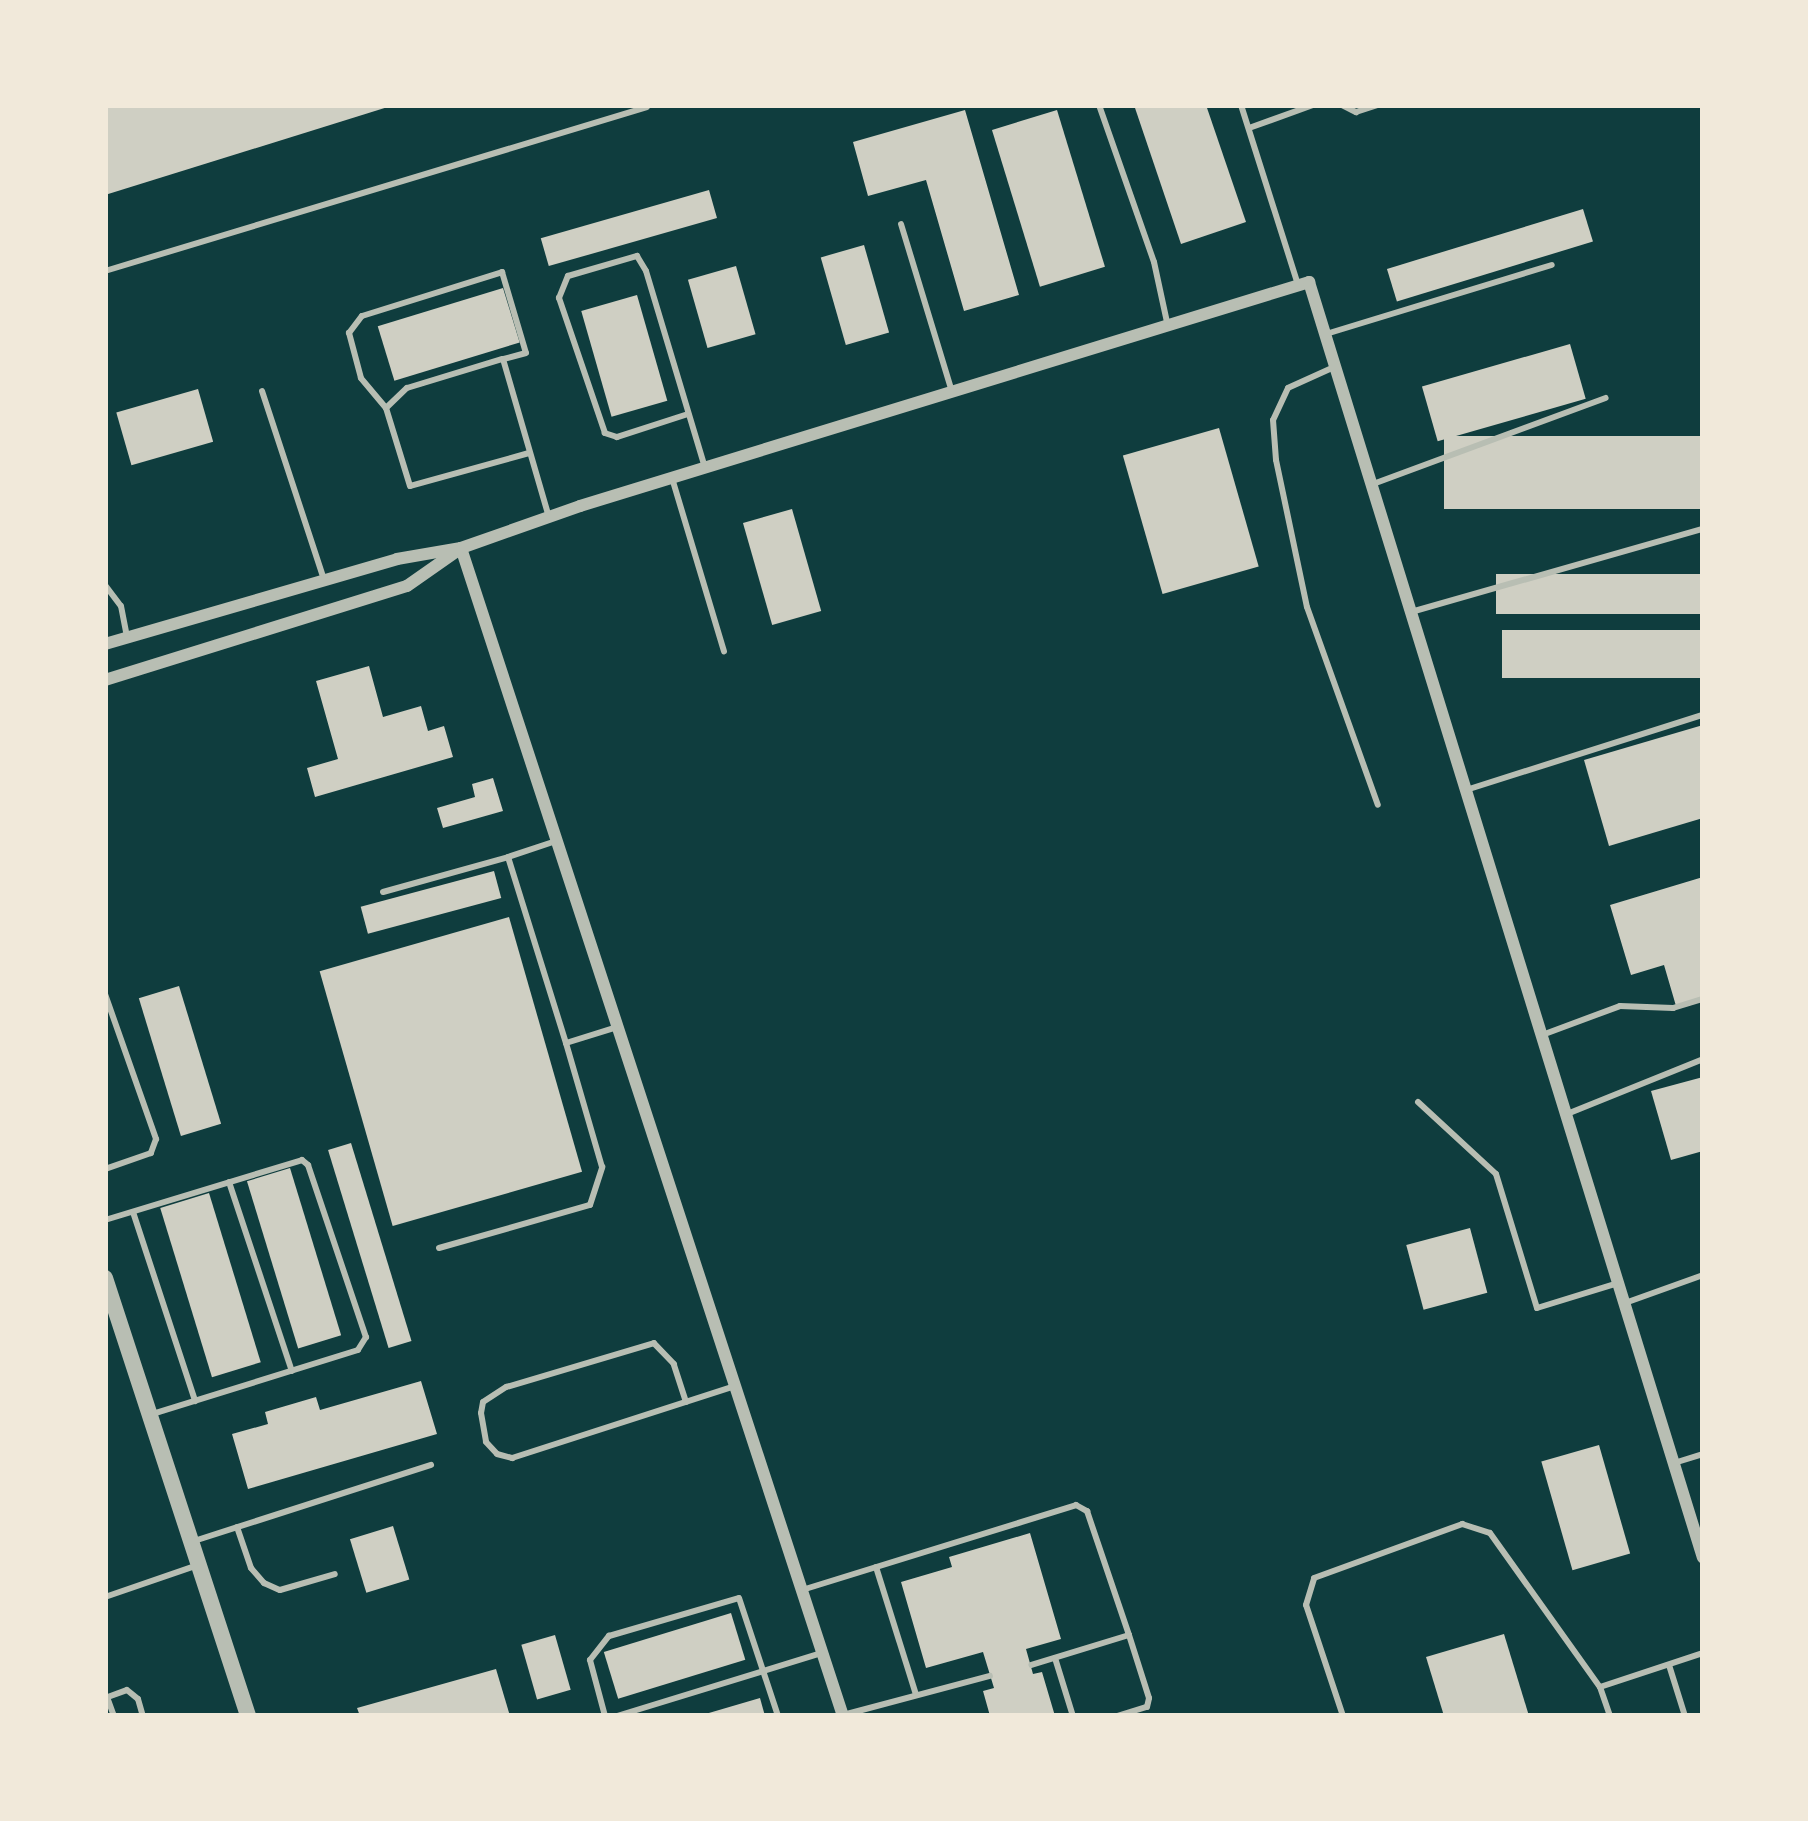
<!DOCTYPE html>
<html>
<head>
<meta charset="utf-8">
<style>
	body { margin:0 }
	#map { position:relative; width:1808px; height:1821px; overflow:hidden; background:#0f3d3e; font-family:Bitter,serif }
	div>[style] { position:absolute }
	.building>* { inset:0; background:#cfcfc3; transform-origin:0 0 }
	.service>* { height:6px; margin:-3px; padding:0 3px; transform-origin:3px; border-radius:3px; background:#b8beb3 }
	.minor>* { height:12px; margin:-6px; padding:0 6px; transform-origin:6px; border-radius:6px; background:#b8beb3 }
	.tertiary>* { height:16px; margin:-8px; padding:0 8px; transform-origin:8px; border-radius:8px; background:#b8beb3 }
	span { translate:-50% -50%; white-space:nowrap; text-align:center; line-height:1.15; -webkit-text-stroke:12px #f1e9da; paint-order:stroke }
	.frame { position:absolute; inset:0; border:108px solid #f1e9da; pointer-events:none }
</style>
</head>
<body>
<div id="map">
	<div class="building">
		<i style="clip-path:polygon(105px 105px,391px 105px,391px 106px,105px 195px)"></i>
		<i style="clip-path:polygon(1134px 105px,1206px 105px,1246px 222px,1181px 244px)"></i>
		<i style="clip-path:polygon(965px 110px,1019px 295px,964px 311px,926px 180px,868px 196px,853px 142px)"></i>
		<i style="left:1057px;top:110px;width:164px;height:68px;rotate:73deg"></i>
		<i style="left:709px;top:190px;width:29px;height:175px;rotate:74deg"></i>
		<i style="left:1583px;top:209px;width:34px;height:205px;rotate:73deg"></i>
		<i style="left:864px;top:245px;width:91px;height:45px;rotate:74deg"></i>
		<i style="left:736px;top:266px;width:71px;height:50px;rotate:74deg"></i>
		<i style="left:503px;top:288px;width:57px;height:131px;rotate:73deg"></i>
		<i style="left:637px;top:295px;width:110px;height:58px;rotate:74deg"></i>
		<i style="left:1570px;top:344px;width:57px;height:154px;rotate:74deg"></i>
		<i style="left:198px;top:389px;width:55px;height:85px;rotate:74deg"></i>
		<i style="left:1219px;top:428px;width:144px;height:100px;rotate:74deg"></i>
		<i style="left:1703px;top:436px;width:73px;height:259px;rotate:90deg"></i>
		<i style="left:792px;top:509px;width:106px;height:51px;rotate:74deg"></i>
		<i style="left:1703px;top:574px;width:40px;height:207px;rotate:90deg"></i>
		<i style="left:1703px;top:630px;width:48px;height:201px;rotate:90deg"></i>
		<i style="clip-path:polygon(369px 666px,383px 717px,421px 706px,428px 731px,444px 726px,453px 757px,315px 797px,307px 768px,338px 759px,316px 681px)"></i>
		<i style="clip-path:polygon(1703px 725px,1703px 818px,1609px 846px,1584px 760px)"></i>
		<i style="clip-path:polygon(493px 778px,503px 811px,443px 828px,437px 808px,475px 797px,472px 784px)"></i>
		<i style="left:494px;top:871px;width:28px;height:138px;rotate:75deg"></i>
		<i style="clip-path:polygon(1703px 877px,1703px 998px,1676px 1006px,1664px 965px,1631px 975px,1610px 905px)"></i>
		<i style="left:509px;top:917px;width:265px;height:197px;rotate:74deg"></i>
		<i style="left:179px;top:986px;width:144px;height:42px;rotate:73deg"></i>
		<i style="clip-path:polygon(1703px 1077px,1703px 1151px,1671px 1160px,1651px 1091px)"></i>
		<i style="left:351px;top:1143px;width:207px;height:24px;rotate:73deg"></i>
		<i style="left:290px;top:1168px;width:175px;height:45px;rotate:73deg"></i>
		<i style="left:209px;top:1193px;width:177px;height:51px;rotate:73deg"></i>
		<i style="left:1470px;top:1228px;width:67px;height:66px;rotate:75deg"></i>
		<i style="clip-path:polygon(421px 1381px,437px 1434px,248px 1489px,232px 1434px,268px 1424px,265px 1412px,316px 1397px,320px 1410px)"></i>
		<i style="left:1599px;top:1445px;width:113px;height:60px;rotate:74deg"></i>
		<i style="left:393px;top:1526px;width:56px;height:45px;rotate:73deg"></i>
		<i style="clip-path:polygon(1030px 1533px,1061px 1639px,1026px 1649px,1033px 1674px,1042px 1672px,1055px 1716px,990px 1716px,983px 1691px,994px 1688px,983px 1652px,926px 1668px,901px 1582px,952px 1567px,949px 1557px)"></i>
		<i style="left:731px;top:1613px;width:49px;height:133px;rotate:73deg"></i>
		<i style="clip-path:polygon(1504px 1634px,1529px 1716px,1444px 1716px,1426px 1657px)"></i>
		<i style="left:555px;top:1635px;width:57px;height:35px;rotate:74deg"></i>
		<i style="clip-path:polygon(496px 1669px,510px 1716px,360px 1716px,357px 1708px)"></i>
		<i style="clip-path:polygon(760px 1698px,765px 1716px,702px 1716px,702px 1715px)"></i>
	</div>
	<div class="service">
		<i style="left:1099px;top:105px;width:166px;rotate:70.7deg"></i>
		<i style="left:1154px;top:262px;width:61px;rotate:77.8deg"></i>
		<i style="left:1241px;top:105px;width:186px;rotate:72.4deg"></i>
		<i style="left:1342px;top:105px;width:16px;rotate:27deg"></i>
		<i style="left:1356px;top:112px;width:22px;rotate:-18deg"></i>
		<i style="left:1249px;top:128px;width:68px;rotate:-19.8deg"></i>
		<i style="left:901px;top:224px;width:176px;rotate:73.1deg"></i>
		<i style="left:105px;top:271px;width:566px;rotate:-16.83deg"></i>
		<i style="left:1326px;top:334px;width:236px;rotate:-17deg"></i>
		<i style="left:1332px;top:368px;width:48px;rotate:155.6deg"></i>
		<i style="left:1288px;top:388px;width:35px;rotate:115deg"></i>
		<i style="left:1273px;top:420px;width:40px;rotate:85.7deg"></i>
		<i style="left:1276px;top:460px;width:150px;rotate:78.1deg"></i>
		<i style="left:1307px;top:607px;width:210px;rotate:70.3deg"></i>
		<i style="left:262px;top:391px;width:196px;rotate:71.8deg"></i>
		<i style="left:386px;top:408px;width:29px;rotate:-44deg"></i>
		<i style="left:407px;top:388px;width:99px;rotate:-17deg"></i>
		<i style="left:688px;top:414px;width:75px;rotate:162.1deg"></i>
		<i style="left:617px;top:437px;width:13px;rotate:-162deg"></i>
		<i style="left:605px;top:433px;width:143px;rotate:-108.8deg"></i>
		<i style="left:559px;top:298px;width:24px;rotate:-68deg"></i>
		<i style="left:568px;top:276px;width:72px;rotate:-16.2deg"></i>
		<i style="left:637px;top:256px;width:17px;rotate:59deg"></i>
		<i style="left:646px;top:271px;width:206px;rotate:73.3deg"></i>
		<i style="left:529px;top:453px;width:123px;rotate:164.5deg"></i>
		<i style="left:410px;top:486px;width:82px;rotate:-107.1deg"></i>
		<i style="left:386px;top:408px;width:39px;rotate:-130deg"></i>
		<i style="left:361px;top:378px;width:47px;rotate:-104.9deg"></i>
		<i style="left:349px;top:333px;width:21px;rotate:-53deg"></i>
		<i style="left:362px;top:316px;width:147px;rotate:-17.4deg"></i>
		<i style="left:502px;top:272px;width:84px;rotate:73.5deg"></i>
		<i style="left:526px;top:353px;width:24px;rotate:165deg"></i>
		<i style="left:503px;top:359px;width:161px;rotate:73.8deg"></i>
		<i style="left:672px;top:478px;width:181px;rotate:73.3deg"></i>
		<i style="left:1373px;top:484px;width:248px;rotate:-20.3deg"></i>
		<i style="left:105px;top:585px;width:26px;rotate:53deg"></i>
		<i style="left:121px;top:606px;width:33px;rotate:79deg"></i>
		<i style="left:1411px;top:612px;width:304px;rotate:-15.9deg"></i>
		<i style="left:1466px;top:790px;width:249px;rotate:-17.6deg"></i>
		<i style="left:553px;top:842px;width:47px;rotate:161.6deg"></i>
		<i style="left:508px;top:857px;width:195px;rotate:72.7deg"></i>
		<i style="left:383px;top:892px;width:130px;rotate:-15.6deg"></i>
		<i style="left:105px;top:994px;width:154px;rotate:70.6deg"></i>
		<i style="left:156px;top:1139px;width:15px;rotate:110deg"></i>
		<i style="left:151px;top:1153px;width:49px;rotate:160.8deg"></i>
		<i style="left:1542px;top:1035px;width:83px;rotate:-20.4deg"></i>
		<i style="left:1620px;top:1006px;width:53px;rotate:2.2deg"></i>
		<i style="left:1673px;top:1008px;width:31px;rotate:-17deg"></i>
		<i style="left:1418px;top:1102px;width:106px;rotate:42.7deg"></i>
		<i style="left:1496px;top:1174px;width:140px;rotate:73deg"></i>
		<i style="left:1537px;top:1308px;width:82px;rotate:-17.1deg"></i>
		<i style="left:1567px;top:1114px;width:147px;rotate:-22deg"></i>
		<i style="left:229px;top:1182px;width:199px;rotate:71.6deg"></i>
		<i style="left:133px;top:1212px;width:199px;rotate:71.8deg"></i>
		<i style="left:105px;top:1220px;width:206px;rotate:-16.9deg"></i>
		<i style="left:302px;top:1160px;width:8px;rotate:40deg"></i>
		<i style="left:308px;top:1165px;width:182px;rotate:71.4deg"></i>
		<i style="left:366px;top:1337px;width:15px;rotate:122deg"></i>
		<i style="left:358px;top:1350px;width:215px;rotate:162.7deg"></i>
		<i style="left:439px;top:1248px;width:157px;rotate:-15.9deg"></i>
		<i style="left:590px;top:1205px;width:40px;rotate:-72deg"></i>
		<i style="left:602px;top:1167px;width:129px;rotate:-106.2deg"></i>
		<i style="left:566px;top:1043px;width:50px;rotate:-17.4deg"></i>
		<i style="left:1625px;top:1303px;width:83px;rotate:-19.7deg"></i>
		<i style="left:686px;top:1402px;width:40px;rotate:-108deg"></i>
		<i style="left:674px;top:1364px;width:29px;rotate:-134deg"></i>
		<i style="left:654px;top:1343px;width:154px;rotate:163.4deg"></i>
		<i style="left:506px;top:1387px;width:27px;rotate:147deg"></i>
		<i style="left:483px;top:1402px;width:11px;rotate:100deg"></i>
		<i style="left:481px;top:1413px;width:29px;rotate:80deg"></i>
		<i style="left:486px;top:1442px;width:16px;rotate:47deg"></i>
		<i style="left:497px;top:1454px;width:16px;rotate:15deg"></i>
		<i style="left:512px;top:1458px;width:234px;rotate:-17.9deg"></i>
		<i style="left:1674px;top:1463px;width:30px;rotate:-17deg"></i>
		<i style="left:237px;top:1527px;width:43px;rotate:71.1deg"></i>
		<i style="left:251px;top:1568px;width:20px;rotate:49deg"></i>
		<i style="left:264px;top:1583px;width:17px;rotate:24deg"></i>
		<i style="left:280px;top:1590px;width:57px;rotate:-16.2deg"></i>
		<i style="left:194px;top:1541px;width:249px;rotate:-17.8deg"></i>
		<i style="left:876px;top:1567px;width:134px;rotate:72.6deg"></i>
		<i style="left:802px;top:1590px;width:287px;rotate:-17.2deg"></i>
		<i style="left:1076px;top:1505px;width:13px;rotate:29deg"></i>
		<i style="left:1087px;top:1511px;width:131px;rotate:71.3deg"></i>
		<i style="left:1129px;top:1635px;width:102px;rotate:163deg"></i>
		<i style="left:105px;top:1597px;width:98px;rotate:-19deg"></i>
		<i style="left:1055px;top:1658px;width:61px;rotate:72.8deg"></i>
		<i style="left:1669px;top:1665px;width:53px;rotate:72.6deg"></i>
		<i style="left:1600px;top:1687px;width:108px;rotate:-18.3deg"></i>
		<i style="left:107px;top:1697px;width:20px;rotate:70deg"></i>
		<i style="left:105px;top:1698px;width:23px;rotate:-20deg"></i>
		<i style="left:127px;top:1690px;width:14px;rotate:39deg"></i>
		<i style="left:138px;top:1699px;width:18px;rotate:74deg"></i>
		<i style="left:843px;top:1715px;width:152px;rotate:-14.9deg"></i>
		<i style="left:605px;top:1716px;width:58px;rotate:-105deg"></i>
		<i style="left:590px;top:1660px;width:31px;rotate:-52deg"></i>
		<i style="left:609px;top:1636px;width:135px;rotate:-16.3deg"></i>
		<i style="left:739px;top:1598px;width:124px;rotate:71.7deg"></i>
		<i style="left:617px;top:1716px;width:211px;rotate:-17.1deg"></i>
		<i style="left:1117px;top:1716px;width:31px;rotate:-17deg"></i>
		<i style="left:1147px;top:1707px;width:9px;rotate:-77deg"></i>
		<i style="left:1149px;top:1698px;width:66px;rotate:-107.6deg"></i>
		<i style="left:1343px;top:1716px;width:117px;rotate:-108.4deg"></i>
		<i style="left:1306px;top:1605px;width:28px;rotate:-73deg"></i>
		<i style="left:1314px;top:1578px;width:158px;rotate:-20deg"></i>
		<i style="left:1462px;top:1524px;width:29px;rotate:18deg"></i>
		<i style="left:1490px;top:1533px;width:189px;rotate:54.5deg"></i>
		<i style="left:1600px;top:1687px;width:31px;rotate:71deg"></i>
	</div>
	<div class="minor">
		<i style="left:461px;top:548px;width:1229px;rotate:71.89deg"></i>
		<i style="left:105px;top:644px;width:304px;rotate:-16.2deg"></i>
		<i style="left:397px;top:559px;width:65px;rotate:-9.8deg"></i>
		<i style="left:461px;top:548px;width:126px;rotate:-19.4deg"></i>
		<i style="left:580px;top:506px;width:763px;rotate:-17.08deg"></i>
		<i style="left:1309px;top:282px;width:1335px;rotate:72.84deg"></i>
		<i style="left:105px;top:680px;width:316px;rotate:-17.3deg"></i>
		<i style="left:407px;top:586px;width:61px;rotate:-35deg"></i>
	</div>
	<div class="tertiary">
		<i style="left:105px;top:1278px;width:461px;rotate:71.9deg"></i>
	</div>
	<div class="frame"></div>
</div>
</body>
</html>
